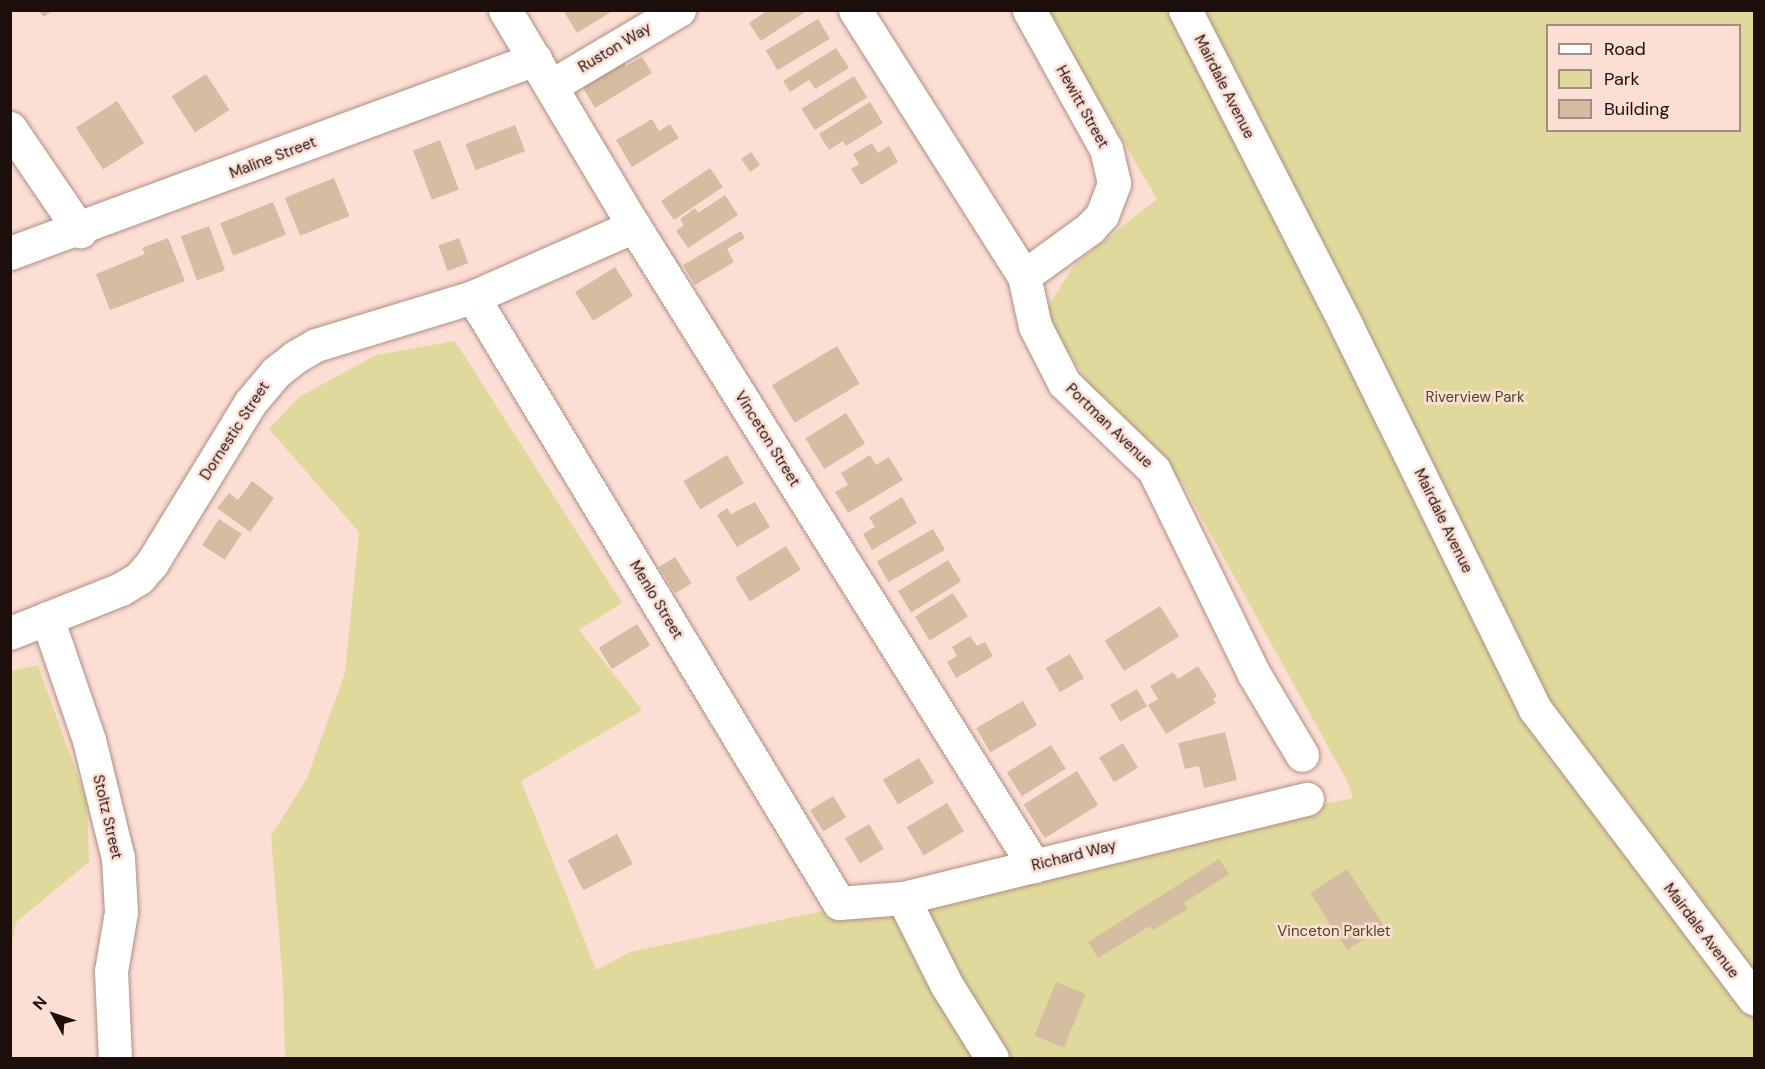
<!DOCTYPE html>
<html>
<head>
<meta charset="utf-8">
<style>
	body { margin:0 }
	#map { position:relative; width:1765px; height:1069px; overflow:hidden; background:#fcded4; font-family:"DM Sans",sans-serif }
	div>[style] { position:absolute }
	.green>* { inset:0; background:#dfda9c }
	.building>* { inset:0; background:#d5bda2; transform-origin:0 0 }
	.roads { filter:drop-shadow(0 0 2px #b18e82) drop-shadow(0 0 2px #b18e82) }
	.minor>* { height:33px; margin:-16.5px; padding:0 16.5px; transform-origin:16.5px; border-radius:16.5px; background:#fff }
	span { translate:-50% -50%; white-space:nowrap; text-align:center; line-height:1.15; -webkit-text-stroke:5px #fcded4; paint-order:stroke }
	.street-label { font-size:15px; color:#1d100c }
	.park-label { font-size:15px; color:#4c4821 }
	.frame { position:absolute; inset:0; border:12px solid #1d100c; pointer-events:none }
	.legend { position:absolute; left:1546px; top:24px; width:195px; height:108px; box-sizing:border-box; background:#fcded4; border:2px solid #a38c84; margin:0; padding:8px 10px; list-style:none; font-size:18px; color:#1d100c }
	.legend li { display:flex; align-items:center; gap:12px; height:30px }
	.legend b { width:30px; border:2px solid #a38c84 }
	.north { position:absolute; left:24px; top:985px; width:60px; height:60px; -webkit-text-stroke:4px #fcded4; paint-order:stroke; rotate:310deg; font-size:16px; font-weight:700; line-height:24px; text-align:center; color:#1d100c }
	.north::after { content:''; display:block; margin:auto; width:21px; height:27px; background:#1d100c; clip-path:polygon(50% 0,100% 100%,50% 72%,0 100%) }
</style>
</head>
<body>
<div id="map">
	<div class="green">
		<i style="clip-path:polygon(evenodd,1047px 11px,1754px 11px,1754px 1058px,285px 1058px,283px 984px,271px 836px,307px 778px,345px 673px,359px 532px,269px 429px,299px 397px,376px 355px,455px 341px,622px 603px,579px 630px,642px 710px,521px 781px,596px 970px,630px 952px,1353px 798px,1347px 781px,1183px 484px,1094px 392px,1044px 314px,1074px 265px,1157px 199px,1047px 11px,1548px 26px,1740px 26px,1740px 130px,1548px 130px,1548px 26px)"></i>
		<i style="clip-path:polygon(38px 665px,87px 802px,89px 862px,16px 922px,11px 946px,11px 671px)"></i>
	</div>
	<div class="building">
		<i style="clip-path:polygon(39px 10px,55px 10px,43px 17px)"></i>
		<i style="clip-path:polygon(563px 10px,614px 10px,577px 33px)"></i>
		<i style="clip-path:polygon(768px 10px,808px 10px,761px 41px,749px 23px)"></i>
		<i style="left:818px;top:19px;width:23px;height:61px;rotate:59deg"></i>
		<i style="clip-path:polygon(836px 48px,849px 68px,815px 89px,809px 80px,790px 92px,783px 81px)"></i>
		<i style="clip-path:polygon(642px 57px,652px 73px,595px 108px,581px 84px,623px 60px,626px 66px)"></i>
		<i style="left:206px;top:74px;width:43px;height:41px;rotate:57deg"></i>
		<i style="left:854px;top:76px;width:25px;height:62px;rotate:58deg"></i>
		<i style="left:117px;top:101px;width:50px;height:49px;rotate:57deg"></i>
		<i style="clip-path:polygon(870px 102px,883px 123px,846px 146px,843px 141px,829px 150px,819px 134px)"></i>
		<i style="clip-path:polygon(652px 119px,659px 131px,670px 124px,679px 138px,632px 167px,616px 140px)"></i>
		<i style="left:515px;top:125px;width:28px;height:53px;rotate:69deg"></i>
		<i style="left:440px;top:140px;width:53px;height:29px;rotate:69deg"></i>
		<i style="clip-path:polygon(872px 143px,878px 153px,889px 146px,898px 162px,861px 185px,851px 169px,859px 164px,853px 154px)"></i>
		<i style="left:751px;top:152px;width:16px;height:12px;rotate:55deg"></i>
		<i style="left:710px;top:168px;width:23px;height:59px;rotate:56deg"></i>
		<i style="left:334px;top:178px;width:41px;height:53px;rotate:68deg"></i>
		<i style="clip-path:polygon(725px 195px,738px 215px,688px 248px,676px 231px,684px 225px,680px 219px,695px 208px,698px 213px)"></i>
		<i style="left:273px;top:202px;width:35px;height:57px;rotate:68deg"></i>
		<i style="left:209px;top:226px;width:47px;height:30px;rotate:70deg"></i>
		<i style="clip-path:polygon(741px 231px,745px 238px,727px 249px,734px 262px,695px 285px,683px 265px)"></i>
		<i style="clip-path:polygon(168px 238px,185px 281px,110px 310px,96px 274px,145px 254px,142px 248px)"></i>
		<i style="left:459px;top:238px;width:27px;height:22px;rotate:70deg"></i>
		<i style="left:615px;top:267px;width:34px;height:47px;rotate:58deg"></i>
		<i style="left:837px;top:346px;width:44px;height:76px;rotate:59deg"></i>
		<i style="left:846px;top:413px;width:36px;height:48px;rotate:58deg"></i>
		<i style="left:727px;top:455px;width:33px;height:51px;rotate:59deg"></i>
		<i style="clip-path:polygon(870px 455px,876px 465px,889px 457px,903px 480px,848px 513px,835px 492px,848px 485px,841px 473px)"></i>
		<i style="clip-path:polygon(252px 481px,274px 498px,250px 532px,217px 508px,229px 493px,238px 500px)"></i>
		<i style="clip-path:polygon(902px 497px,917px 523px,872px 550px,863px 534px,875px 527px,869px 517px)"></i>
		<i style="clip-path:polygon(755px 502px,770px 527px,737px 547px,717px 515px,727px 508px,731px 514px)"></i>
		<i style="left:219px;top:519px;width:27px;height:31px;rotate:33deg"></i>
		<i style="left:933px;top:529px;width:24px;height:65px;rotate:60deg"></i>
		<i style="left:786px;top:546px;width:28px;height:60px;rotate:58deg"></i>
		<i style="left:675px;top:557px;width:31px;height:19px;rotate:58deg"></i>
		<i style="left:948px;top:560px;width:25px;height:59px;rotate:58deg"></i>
		<i style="left:953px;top:593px;width:28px;height:45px;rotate:58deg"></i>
		<i style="left:1160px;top:606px;width:36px;height:65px;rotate:58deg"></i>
		<i style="left:637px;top:624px;width:25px;height:45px;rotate:58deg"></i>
		<i style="clip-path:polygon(970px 636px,977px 646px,985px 642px,993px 656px,956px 678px,947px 662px,957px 656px,952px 647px)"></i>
		<i style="left:1070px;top:654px;width:28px;height:28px;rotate:60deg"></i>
		<i style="clip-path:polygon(1198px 666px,1217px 696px,1213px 699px,1216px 703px,1166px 734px,1148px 705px,1158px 699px,1150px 686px,1173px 672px,1178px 679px)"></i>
		<i style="left:1137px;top:689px;width:20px;height:31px;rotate:60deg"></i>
		<i style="left:1023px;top:701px;width:28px;height:54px;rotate:60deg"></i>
		<i style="clip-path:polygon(1225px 732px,1237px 780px,1204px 788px,1199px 766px,1185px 769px,1178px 743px)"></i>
		<i style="left:1123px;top:743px;width:29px;height:28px;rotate:59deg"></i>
		<i style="left:1051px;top:745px;width:28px;height:52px;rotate:58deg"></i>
		<i style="left:919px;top:758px;width:29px;height:42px;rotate:59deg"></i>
		<i style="left:1077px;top:771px;width:40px;height:63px;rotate:58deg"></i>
		<i style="left:833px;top:796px;width:25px;height:27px;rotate:58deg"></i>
		<i style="left:947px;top:803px;width:33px;height:47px;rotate:59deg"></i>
		<i style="left:869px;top:824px;width:29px;height:28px;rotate:59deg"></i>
		<i style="left:617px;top:834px;width:34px;height:56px;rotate:62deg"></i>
		<i style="clip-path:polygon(1219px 859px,1229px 874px,1184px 903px,1188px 909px,1153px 930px,1150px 926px,1098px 958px,1088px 942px)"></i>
		<i style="left:1347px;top:869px;width:68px;height:44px;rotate:57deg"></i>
		<i style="left:1056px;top:982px;width:32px;height:58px;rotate:22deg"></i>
	</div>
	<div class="roads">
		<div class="minor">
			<i style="left:505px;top:10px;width:252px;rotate:59.2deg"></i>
			<i style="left:634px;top:226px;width:755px;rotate:57.99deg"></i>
			<i style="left:855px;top:10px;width:315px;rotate:57.6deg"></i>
			<i style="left:1024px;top:276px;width:51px;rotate:77.6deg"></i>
			<i style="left:1035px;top:326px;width:64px;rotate:63deg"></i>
			<i style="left:1064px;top:383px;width:125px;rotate:44deg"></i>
			<i style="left:1154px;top:470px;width:227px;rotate:63.9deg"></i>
			<i style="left:1254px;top:674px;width:94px;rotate:59.3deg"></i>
			<i style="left:1185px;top:10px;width:356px;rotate:62.9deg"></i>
			<i style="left:1347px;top:327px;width:426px;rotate:63.8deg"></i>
			<i style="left:1535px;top:709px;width:363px;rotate:52.9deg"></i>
			<i style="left:551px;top:86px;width:149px;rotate:-30.7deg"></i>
			<i style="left:10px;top:128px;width:125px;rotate:55.8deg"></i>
			<i style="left:10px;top:253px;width:560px;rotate:-20.28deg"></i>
			<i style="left:1024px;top:276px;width:82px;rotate:-36deg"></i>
			<i style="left:1090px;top:228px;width:18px;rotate:-47deg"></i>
			<i style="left:1102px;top:215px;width:34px;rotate:-69deg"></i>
			<i style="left:1114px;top:183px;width:35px;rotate:-103deg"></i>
			<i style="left:1106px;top:149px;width:159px;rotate:-119deg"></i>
			<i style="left:473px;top:297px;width:708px;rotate:58.87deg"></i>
			<i style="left:839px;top:903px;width:64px;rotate:-4.5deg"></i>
			<i style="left:903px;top:898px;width:416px;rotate:-13.8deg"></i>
			<i style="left:47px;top:618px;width:129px;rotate:71deg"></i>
			<i style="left:89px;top:740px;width:122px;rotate:76.2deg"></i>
			<i style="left:118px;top:858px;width:54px;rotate:86.8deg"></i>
			<i style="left:121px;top:912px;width:60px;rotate:99.6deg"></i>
			<i style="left:111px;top:971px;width:87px;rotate:87.4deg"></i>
			<i style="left:10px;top:633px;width:119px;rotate:-21.6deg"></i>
			<i style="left:121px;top:589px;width:21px;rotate:-31deg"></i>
			<i style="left:139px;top:578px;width:20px;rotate:-49deg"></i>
			<i style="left:152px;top:563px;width:188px;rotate:-58.5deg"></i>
			<i style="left:250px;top:403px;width:40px;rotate:-50deg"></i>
			<i style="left:276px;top:372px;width:24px;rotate:-38deg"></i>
			<i style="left:295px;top:357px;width:24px;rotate:-30deg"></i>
			<i style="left:316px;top:345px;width:164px;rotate:-17deg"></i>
			<i style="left:473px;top:297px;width:176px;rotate:-23.8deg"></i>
			<i style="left:903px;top:898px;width:96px;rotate:63.4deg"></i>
			<i style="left:946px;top:984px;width:87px;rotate:58.1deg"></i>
		</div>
	</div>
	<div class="street-label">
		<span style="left:615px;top:48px;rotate:-31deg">Ruston Way</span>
		<span style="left:1224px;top:87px;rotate:63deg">Mairdale Avenue</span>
		<span style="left:1082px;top:107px;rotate:61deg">Hewitt Street</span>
		<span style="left:273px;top:158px;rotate:-21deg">Maline Street</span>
		<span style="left:1109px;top:426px;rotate:44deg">Portman Avenue</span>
		<span style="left:235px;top:431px;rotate:-57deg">Dornestic Street</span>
		<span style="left:767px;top:439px;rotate:58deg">Vinceton Street</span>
		<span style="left:1443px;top:521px;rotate:64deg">Mairdale Avenue</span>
		<span style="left:656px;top:600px;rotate:59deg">Menlo Street</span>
		<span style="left:107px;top:817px;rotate:77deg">Stoltz Street</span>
		<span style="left:1074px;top:856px;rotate:-14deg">Richard Way</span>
		<span style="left:1701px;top:931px;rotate:53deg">Mairdale Avenue</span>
	</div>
	<div class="park-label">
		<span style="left:1475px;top:398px">Riverview Park</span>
		<span style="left:1334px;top:932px">Vinceton Parklet</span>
	</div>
	<div class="frame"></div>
	<ul class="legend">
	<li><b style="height:8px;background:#fff"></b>Road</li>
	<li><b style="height:16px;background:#dfda9c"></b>Park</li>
	<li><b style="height:16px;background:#d5bda2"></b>Building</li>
	</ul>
	<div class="north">N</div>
</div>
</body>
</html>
